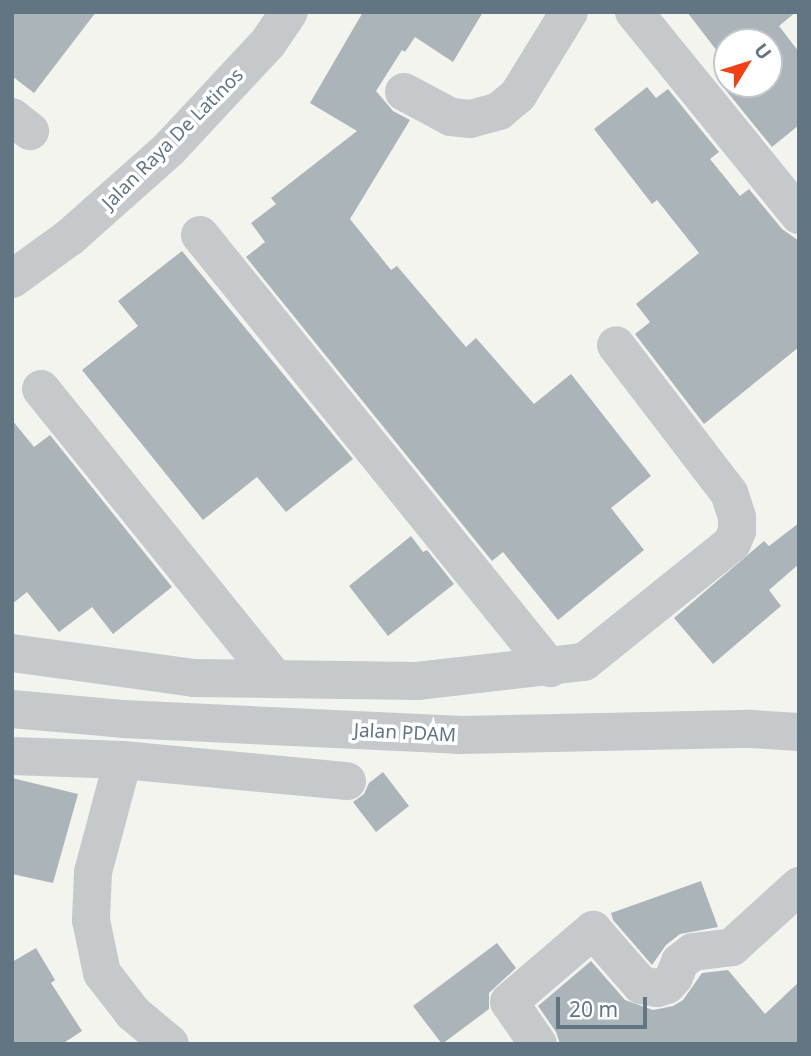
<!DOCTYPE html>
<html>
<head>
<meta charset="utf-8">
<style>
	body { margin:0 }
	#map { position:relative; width:811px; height:1056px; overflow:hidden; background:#f4f4ef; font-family:"Noto Sans",sans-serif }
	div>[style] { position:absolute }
	.building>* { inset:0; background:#abb4b8 }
	.minor>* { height:38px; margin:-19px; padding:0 19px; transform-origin:19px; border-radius:19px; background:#c6c9cc }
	span { translate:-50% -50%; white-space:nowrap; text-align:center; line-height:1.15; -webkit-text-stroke:7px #fff; paint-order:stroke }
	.street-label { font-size:19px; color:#617583 }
	.frame { position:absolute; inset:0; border:14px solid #617583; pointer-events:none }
	.north { position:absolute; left:713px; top:28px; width:70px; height:70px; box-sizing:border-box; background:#fff; border:2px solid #c0c8cd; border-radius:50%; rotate:52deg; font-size:19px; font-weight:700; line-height:28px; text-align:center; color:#617583 }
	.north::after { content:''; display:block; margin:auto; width:24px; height:32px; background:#ef4115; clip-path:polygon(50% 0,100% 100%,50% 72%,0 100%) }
	.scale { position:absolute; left:556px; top:997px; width:91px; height:32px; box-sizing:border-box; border:4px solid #617583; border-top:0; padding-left:9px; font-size:21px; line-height:24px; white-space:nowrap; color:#617583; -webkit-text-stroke:5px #fff; paint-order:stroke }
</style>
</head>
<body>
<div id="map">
	<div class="building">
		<i style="clip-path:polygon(12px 12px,96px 12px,34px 93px,12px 76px)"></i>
		<i style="clip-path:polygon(363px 12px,483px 12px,453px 62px,415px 37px,405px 52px,402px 50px,376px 91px,393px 111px,410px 120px,350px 219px,391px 270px,397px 266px,466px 347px,476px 338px,534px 404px,571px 374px,651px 476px,611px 508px,644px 550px,558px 620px,503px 552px,492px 561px,246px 257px,265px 242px,251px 223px,276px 204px,271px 198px,357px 131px,310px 103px)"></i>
		<i style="clip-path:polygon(687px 12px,796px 12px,779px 26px,799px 52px,799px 125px,772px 147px,720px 83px,727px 77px,727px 84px,769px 84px,769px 42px,727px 42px,727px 64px)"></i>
		<i style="clip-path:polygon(647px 87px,656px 98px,668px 89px,719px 152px,710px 159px,740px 196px,749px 189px,782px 229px,799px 241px,799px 347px,704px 424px,635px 334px,650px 322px,636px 304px,699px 253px,657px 200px,652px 204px,594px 129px)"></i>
		<i style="clip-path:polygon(182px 251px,353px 459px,286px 512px,257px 477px,203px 520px,82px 370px,138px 326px,118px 301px)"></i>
		<i style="clip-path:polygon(12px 420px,34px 447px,50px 435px,172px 587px,113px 634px,92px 607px,59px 632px,27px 592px,12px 604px)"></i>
		<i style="clip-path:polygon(799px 523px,799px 564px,769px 590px,781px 606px,713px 664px,674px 618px,764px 541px,769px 546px)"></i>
		<i style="clip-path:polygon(411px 536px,423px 552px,427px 550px,454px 584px,388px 636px,349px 586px)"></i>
		<i style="clip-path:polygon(383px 772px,409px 806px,376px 832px,353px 802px,364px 794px,369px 783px)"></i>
		<i style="clip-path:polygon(12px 778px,78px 794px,53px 883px,12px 874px)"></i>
		<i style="clip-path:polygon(701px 881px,718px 927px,680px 934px,666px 945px,652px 965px,613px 920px,611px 913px)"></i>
		<i style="clip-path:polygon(497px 943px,516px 968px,489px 993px,489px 1009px,442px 1044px,413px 1006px)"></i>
		<i style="clip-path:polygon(36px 948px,55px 980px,51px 983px,82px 1031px,62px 1044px,12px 1044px,12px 962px)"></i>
		<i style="clip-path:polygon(591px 961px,625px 1000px,653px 1010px,673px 1006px,683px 1000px,702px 973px,728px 970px,765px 1014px,799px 982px,799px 1044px,560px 1044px,556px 1032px,538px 1006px)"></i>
	</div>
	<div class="minor">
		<i style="left:634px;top:12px;width:262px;rotate:50.9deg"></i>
		<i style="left:404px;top:92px;width:53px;rotate:28deg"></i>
		<i style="left:451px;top:117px;width:19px;rotate:6deg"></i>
		<i style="left:470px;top:119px;width:30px;rotate:-15deg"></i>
		<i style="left:499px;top:111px;width:25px;rotate:-40deg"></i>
		<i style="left:518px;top:95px;width:97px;rotate:-58.4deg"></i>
		<i style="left:12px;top:117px;width:23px;rotate:38deg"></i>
		<i style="left:200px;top:235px;width:557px;rotate:51.05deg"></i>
		<i style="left:12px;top:279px;width:72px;rotate:-35.9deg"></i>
		<i style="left:70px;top:237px;width:132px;rotate:-41.6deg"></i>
		<i style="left:169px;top:149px;width:145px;rotate:-47deg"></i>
		<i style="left:268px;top:43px;width:37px;rotate:-56deg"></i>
		<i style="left:41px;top:389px;width:373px;rotate:51.1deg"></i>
		<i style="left:12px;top:653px;width:184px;rotate:7.8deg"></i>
		<i style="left:194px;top:678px;width:223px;rotate:0.8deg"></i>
		<i style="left:417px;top:681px;width:168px;rotate:-6.5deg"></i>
		<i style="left:584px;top:662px;width:190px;rotate:-38.8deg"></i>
		<i style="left:732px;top:543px;width:13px;rotate:-67deg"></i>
		<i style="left:737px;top:531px;width:14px;rotate:-90deg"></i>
		<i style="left:737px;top:517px;width:25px;rotate:-108deg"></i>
		<i style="left:729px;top:493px;width:186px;rotate:-127.4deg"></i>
		<i style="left:12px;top:709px;width:111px;rotate:5.1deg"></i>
		<i style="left:123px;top:719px;width:335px;rotate:2.7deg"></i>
		<i style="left:458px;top:735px;width:293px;rotate:-1.2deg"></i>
		<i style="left:751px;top:729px;width:48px;rotate:3.6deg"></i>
		<i style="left:12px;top:756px;width:111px;rotate:2.1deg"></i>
		<i style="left:123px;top:760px;width:225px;rotate:5.4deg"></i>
		<i style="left:123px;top:760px;width:116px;rotate:105deg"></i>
		<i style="left:93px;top:872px;width:48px;rotate:92.4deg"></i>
		<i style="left:91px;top:920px;width:54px;rotate:78.3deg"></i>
		<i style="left:102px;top:973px;width:51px;rotate:52.2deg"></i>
		<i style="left:133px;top:1013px;width:48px;rotate:40deg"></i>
		<i style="left:538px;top:1044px;width:51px;rotate:-124.6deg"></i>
		<i style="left:509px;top:1002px;width:111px;rotate:-40.6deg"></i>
		<i style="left:593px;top:930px;width:73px;rotate:48.9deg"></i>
		<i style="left:641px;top:985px;width:16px;rotate:11deg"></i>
		<i style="left:657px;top:988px;width:10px;rotate:-17deg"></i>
		<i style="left:667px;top:985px;width:11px;rotate:-49deg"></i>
		<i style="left:674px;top:977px;width:16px;rotate:-68deg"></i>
		<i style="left:680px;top:962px;width:16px;rotate:-38deg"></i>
		<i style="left:693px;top:952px;width:39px;rotate:-7deg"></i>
		<i style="left:732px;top:947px;width:91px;rotate:-42.3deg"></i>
	</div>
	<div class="street-label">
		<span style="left:173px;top:139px;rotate:-45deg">Jalan Raya De Latinos</span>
		<span style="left:405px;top:733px;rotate:3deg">Jalan PDAM</span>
	</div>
	<div class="frame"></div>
	<div class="north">U</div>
	<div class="scale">20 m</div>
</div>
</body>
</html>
